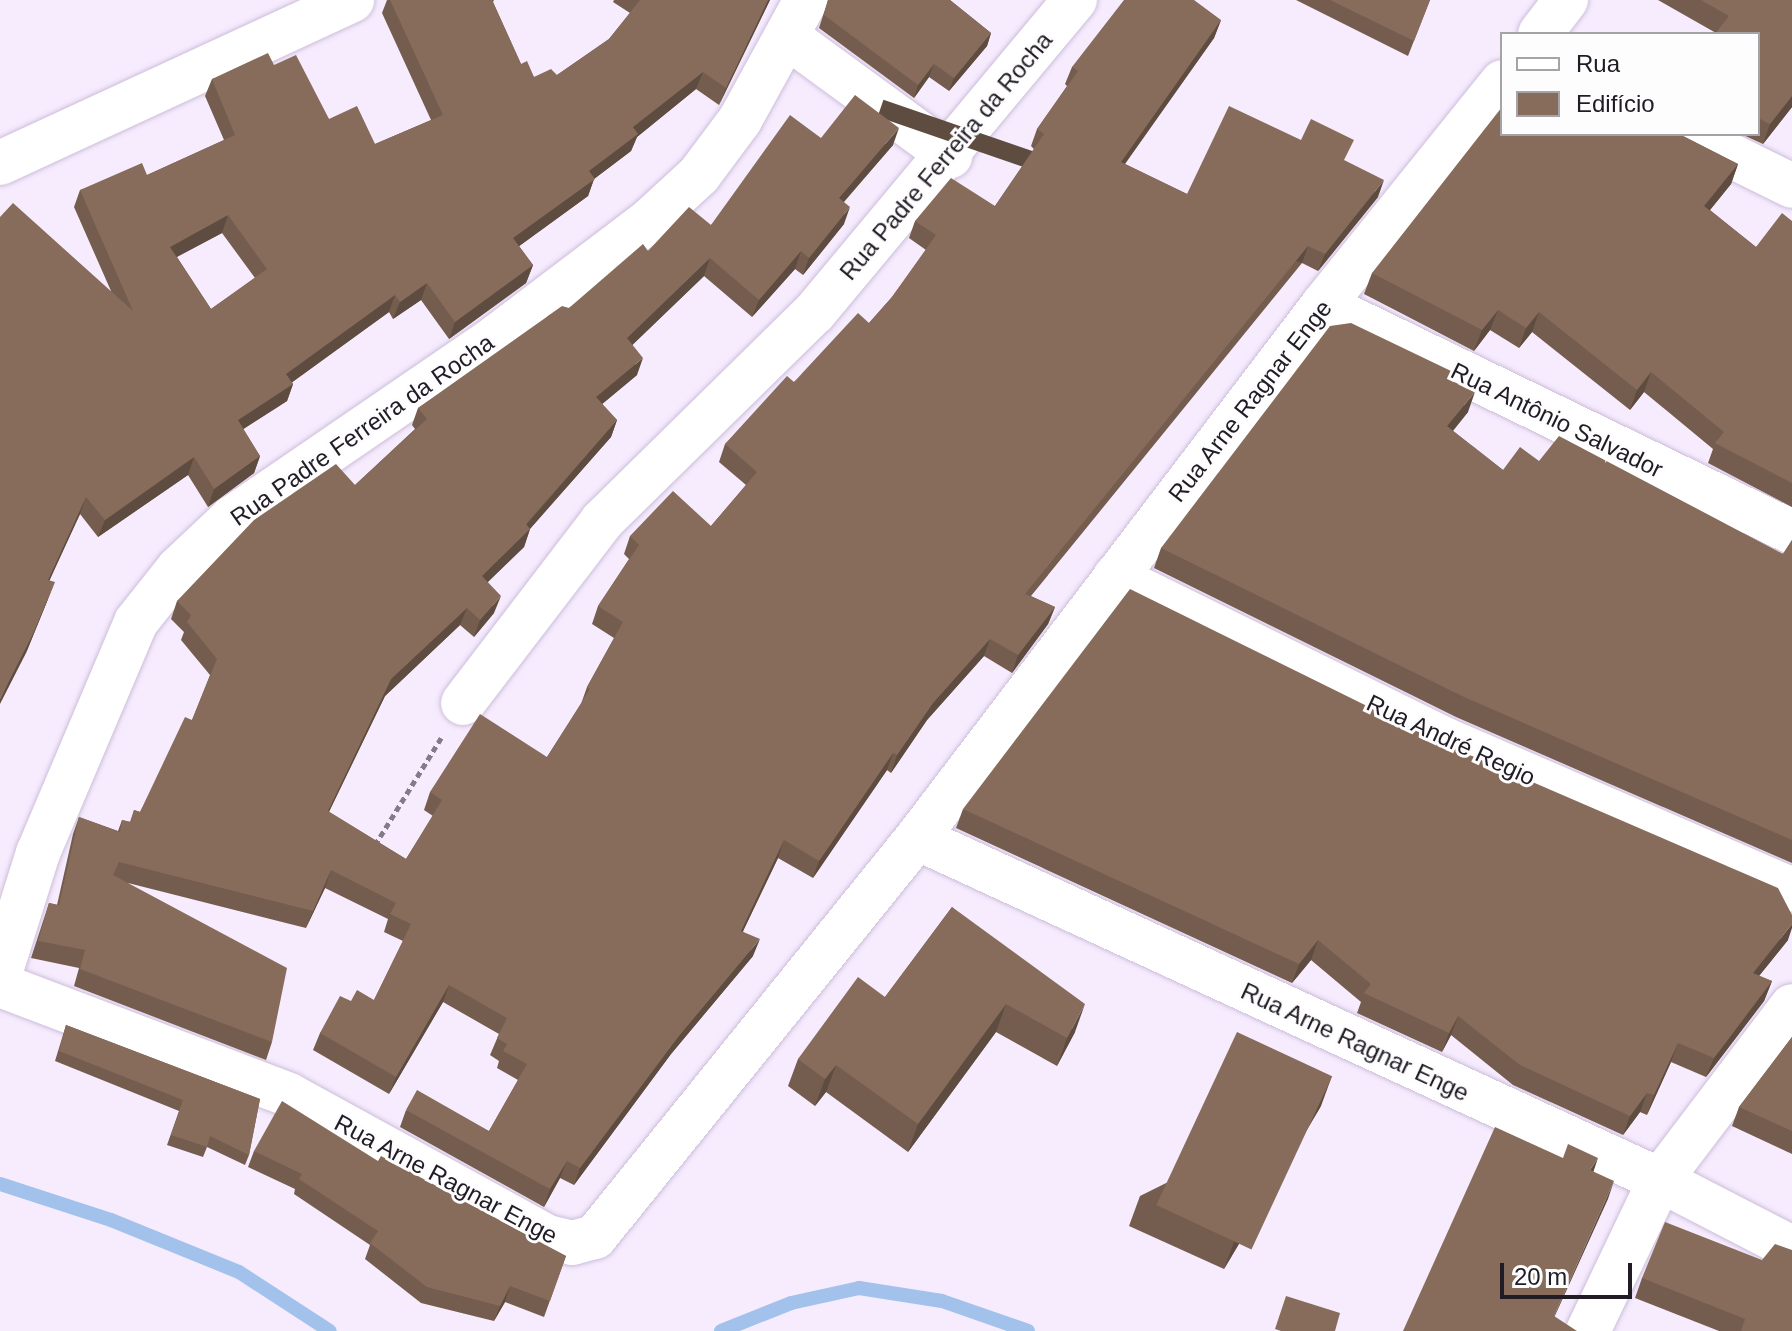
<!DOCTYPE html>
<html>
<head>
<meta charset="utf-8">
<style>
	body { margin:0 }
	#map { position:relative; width:1792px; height:1331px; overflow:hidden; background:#f6ecfe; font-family:Helvetica,sans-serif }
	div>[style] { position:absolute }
	.stream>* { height:14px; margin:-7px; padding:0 7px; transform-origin:7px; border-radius:7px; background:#a3c2eb }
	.path>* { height:5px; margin-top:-2.5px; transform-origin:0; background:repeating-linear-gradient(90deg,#837b88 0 6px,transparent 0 10px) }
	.roads { filter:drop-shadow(0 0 2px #cdbdda) drop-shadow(0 0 2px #cdbdda) }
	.street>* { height:44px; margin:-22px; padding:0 22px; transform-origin:22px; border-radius:22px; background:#fff }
	.wall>* { inset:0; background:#745d4e }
	.shaded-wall>* { inset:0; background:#5e4c40; transform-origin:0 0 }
	.building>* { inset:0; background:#876c5b; transform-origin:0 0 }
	span { translate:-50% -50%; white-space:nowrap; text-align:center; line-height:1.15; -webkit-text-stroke:6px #fdfdfd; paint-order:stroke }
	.street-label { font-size:24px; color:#211b25 }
	.legend { position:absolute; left:1500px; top:32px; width:260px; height:104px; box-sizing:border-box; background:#fdfdfd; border:2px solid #a5a3a7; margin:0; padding:10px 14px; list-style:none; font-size:24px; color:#211b25 }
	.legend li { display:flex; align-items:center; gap:16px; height:40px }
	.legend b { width:40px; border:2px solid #a5a3a7 }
	.scale { position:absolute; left:1500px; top:1263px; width:132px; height:36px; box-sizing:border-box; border:4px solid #211b25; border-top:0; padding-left:10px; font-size:24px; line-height:28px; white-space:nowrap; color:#211b25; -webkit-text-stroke:6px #fdfdfd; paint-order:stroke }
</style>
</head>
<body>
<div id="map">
	<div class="stream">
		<i style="left:0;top:1184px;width:117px;rotate:18deg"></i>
		<i style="left:111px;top:1220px;width:138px;rotate:22.1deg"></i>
		<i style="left:239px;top:1272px;width:108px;rotate:33deg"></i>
		<i style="left:721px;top:1331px;width:75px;rotate:-21.8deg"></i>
		<i style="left:791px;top:1303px;width:70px;rotate:-12.4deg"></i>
		<i style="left:859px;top:1288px;width:84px;rotate:8.9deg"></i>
		<i style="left:942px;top:1301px;width:91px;rotate:19.2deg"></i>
	</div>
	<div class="path">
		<i style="left:375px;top:845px;width:126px;rotate:-58.3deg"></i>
	</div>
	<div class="roads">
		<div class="street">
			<i style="left:1540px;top:34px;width:43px;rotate:-52.6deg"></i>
			<i style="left:789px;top:38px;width:200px;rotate:36.2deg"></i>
			<i style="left:1687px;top:134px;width:117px;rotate:26.3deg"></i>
			<i style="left:0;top:163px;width:388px;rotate:-24.8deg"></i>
			<i style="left:1323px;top:305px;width:521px;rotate:25.83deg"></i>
			<i style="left:1115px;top:577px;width:369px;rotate:26.2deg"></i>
			<i style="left:1446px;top:740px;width:377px;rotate:23.4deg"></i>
			<i style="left:463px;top:703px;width:229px;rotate:-52.6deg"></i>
			<i style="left:602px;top:521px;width:297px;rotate:-44.5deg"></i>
			<i style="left:814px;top:313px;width:408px;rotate:-50.2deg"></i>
			<i style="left:917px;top:838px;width:818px;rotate:24.72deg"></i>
			<i style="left:1660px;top:1180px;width:148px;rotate:27.3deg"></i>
			<i style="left:0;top:974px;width:127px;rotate:-72.6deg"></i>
			<i style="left:38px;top:853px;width:251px;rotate:-67deg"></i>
			<i style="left:136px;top:622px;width:68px;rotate:-51.6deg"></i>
			<i style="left:178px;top:569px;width:74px;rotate:-43.4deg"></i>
			<i style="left:232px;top:518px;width:320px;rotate:-34.4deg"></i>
			<i style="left:496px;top:337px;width:192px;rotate:-37.2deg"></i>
			<i style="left:649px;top:221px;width:68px;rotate:-42.6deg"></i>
			<i style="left:699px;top:175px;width:69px;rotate:-53.3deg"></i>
			<i style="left:740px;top:120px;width:137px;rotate:-61.2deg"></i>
			<i style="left:0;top:985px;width:309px;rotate:20.8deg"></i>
			<i style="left:289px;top:1095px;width:294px;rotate:28.8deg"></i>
			<i style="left:547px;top:1237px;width:26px;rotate:13deg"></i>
			<i style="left:572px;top:1243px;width:24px;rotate:-15deg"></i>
			<i style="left:595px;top:1237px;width:513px;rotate:-51.1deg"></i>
			<i style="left:917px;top:838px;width:670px;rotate:-52.7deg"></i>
			<i style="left:1323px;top:305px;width:286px;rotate:-51.2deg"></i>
			<i style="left:1588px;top:1331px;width:167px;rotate:-64.5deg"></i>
			<i style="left:1660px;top:1180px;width:218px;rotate:-52.8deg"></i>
		</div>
	</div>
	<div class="wall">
		<i style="clip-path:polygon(evenodd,387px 0,494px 0,493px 2px,521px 64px,534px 77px,557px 75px,609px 39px,630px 13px,613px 2px,614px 0,770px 0,719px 105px,696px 89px,637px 137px,631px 151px,594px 179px,588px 196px,519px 246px,533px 265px,526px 283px,449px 339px,421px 300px,393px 319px,389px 312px,292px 382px,293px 384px,287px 401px,243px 429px,260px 456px,254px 473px,208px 507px,188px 475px,98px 537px,80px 514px,49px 580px,48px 599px,26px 653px,111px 291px,74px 207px,80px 190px,147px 175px,224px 140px,205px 96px,212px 79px,274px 65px,329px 119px,375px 144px,431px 120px,382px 13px,387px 0,222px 233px,255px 278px,211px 309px,177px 257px,222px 233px)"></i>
		<i style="clip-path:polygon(828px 0,950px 0,991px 33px,987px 46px,949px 91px,929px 77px,914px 98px,819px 28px)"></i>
		<i style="clip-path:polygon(1296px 0,1430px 0,1408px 56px)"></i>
		<i style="clip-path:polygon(1658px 0,1792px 0,1792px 107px,1763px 144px,1741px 134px,1758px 134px,1758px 34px,1716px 33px)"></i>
		<i style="clip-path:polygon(1221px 20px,1214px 38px,1125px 164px,1187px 194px,1346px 161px,1378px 197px,1318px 271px,1302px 263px,1031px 596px,1055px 607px,1048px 624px,1012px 673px,984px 656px,927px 720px,891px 773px,887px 770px,813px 878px,778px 858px,743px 931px,753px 956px,671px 1054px,574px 1185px,560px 1178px,544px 1207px,400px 1127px,406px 1110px,489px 1131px,518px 1080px,497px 1068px,499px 1061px,490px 1055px,499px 1034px,443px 1002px,389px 1094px,313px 1050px,320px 1033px,351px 1001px,374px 1000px,403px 941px,384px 932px,388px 919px,325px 888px,306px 928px,128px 883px,272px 1042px,266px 1060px,74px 986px,79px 968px,31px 958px,49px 903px,57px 905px,73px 834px,79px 817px,118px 831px,122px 820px,130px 822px,134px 810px,140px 812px,192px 720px,210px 675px,181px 640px,184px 632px,171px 619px,177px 601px,355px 485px,415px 429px,412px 425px,418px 408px,569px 308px,648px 251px,711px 225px,821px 138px,893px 145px,844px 202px,844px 224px,803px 275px,795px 269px,752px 317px,704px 276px,632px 345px,637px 375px,602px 404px,617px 420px,611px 437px,530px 529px,524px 547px,488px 582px,494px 613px,474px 637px,460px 625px,385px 696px,329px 812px,406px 859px,433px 816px,424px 810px,430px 792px,547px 757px,581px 704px,587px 687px,614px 638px,592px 624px,598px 606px,629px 559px,624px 554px,630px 536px,711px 526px,746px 485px,719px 462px,725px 444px,794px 382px,869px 323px,892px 297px,926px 250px,909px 238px,915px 221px,995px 206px,1034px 149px,1031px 146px,1037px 129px,1067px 86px,1065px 84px,1072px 67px)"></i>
		<i style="clip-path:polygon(1683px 136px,1738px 164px,1731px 184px,1710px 210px,1756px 247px,1792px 221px,1792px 507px,1708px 463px,1713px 449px,1644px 392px,1630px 410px,1532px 332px,1519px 348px,1490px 330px,1474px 351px,1364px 294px,1372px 273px)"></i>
		<i style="clip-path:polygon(1451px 371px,1448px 379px,1468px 412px,1453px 431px,1503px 470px,1539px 461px,1783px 554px,1792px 540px,1792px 863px,1456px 717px,1154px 568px,1161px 548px)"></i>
		<i style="clip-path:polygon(963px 809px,1788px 940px,1759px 976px,1772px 981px,1764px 1001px,1706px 1077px,1671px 1062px,1647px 1115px,1640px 1112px,1623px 1135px,1513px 1085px,1451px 1035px,1442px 1052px,1357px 1013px,1361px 1002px,1311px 960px,1292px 983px,956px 828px)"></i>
		<i style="clip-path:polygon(952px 907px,1075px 1032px,1057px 1066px,996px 1032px,908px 1152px,826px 1092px,815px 1106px,788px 1086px,798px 1059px,885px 997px)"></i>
		<i style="clip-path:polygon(66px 1025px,260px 1099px,249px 1155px,245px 1165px,207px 1147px,203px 1157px,167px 1145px,179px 1111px,55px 1061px)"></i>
		<i style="clip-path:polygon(1792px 1037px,1792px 1154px,1732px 1126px,1739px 1107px)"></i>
		<i style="clip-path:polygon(1321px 1106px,1224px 1269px,1129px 1226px,1140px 1196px)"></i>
		<i style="clip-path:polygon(254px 1151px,378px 1161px,566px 1256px,544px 1317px,505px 1302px,494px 1321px,421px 1303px,365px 1259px,370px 1245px,294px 1194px,295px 1189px,248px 1167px)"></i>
		<i style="clip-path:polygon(1762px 1260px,1792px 1331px,1719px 1331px,1635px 1298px,1642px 1278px)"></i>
	</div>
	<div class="shaded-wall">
		<i style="clip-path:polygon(768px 0,770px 0,719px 105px,726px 88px)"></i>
		<i style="clip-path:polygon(1221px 20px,1214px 38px,1114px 179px,1121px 162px)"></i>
		<i style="clip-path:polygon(991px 33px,987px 46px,949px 91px,954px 78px)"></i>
		<i style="clip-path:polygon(934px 64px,929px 77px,914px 98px,918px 85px)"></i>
		<i style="clip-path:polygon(703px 72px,696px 89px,637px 137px,631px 151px,594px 179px,588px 196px,507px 255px,513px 238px,589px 171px,633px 127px)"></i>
		<i style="clip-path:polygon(1792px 96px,1792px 107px,1763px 144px,1770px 124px)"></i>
		<i style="clip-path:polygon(899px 128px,893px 145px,832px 215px,839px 198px)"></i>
		<i style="clip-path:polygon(1738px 164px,1731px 184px,1697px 226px,1704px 206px)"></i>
		<i style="clip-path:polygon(1384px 180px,1378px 197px,1318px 271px,1325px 254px)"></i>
		<i style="clip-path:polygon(850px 207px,844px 224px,803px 275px,809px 258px)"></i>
		<i style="clip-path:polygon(228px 215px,222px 233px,163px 264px,170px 247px)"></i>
		<i style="left:1308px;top:246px;width:18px;height:449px;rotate:109deg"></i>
		<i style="clip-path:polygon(801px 251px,795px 269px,752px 317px,759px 300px)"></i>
		<i style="clip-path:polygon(710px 258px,704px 276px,621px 356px,627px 338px)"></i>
		<i style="clip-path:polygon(533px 265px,526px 283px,449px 339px,455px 322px)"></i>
		<i style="clip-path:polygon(427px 283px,421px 300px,393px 319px,400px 302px)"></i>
		<i style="clip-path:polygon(395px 295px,389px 312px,280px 391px,286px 374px)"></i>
		<i style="clip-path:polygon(1498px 310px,1490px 330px,1474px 351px,1482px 330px)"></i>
		<i style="clip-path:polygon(1539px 312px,1532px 332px,1519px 348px,1526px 328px)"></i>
		<i style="clip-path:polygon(643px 358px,637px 375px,589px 415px,596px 397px)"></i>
		<i style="clip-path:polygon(1651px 372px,1644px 392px,1630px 410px,1637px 390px)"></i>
		<i style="clip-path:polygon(293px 384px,287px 401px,231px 437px,238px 420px)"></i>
		<i style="clip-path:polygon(1475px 392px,1468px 412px,1440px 446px,1447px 426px)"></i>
		<i style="clip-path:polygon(617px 420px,611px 437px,528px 531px,530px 529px,524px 547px,476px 593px,482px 576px)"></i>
		<i style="clip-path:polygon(260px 456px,254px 473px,208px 507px,214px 489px)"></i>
		<i style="clip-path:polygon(194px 457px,188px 475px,98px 537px,105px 520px)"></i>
		<i style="clip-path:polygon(86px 497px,80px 514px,42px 597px,48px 580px)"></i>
		<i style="clip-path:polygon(55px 582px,26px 653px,0 704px,0 699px)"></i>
		<i style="clip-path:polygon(501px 596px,494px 613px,474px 637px,480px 620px)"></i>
		<i style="clip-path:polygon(1055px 607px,1048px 624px,1012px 673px,1018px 655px)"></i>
		<i style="clip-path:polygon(467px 608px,460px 625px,385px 696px,321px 828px,328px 811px,391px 679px)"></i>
		<i style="clip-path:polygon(990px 639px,984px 656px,927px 720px,891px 773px,897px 755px,933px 703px)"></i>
		<i style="clip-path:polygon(893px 753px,887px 770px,813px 878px,819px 861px)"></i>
		<i style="clip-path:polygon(784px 840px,778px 858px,735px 948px,741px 931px)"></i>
		<i style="clip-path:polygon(331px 870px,325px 888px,306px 928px,313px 911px)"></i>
		<i style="clip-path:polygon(1792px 924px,1792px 928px,1788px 940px,1746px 992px,1753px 973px)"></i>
		<i style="clip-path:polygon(760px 939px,753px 956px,671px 1054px,574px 1185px,580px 1168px,678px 1037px)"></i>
		<i style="clip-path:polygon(1318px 940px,1311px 960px,1292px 983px,1299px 964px)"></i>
		<i style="clip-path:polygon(1772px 981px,1764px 1001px,1706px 1077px,1714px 1058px)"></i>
		<i style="clip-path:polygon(449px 985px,443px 1002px,389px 1094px,396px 1077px)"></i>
		<i style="clip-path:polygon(1006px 1004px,996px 1032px,908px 1152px,918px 1124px)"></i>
		<i style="clip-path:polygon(1085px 1004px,1075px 1032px,1057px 1066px,1067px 1038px)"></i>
		<i style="clip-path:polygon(1458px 1016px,1451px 1035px,1442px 1052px,1449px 1033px)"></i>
		<i style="clip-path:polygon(1678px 1043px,1671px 1062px,1647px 1115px,1654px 1095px)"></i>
		<i style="clip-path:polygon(836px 1065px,826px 1092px,815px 1106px,825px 1079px)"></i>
		<i style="clip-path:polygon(1332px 1076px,1321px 1106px,1224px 1269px,1235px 1239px)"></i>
		<i style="clip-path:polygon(1647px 1093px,1640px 1112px,1623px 1135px,1630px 1116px)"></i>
		<i style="clip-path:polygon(1598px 1158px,1592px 1176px,1590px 1170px)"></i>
		<i style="clip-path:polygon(567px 1161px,560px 1178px,544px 1207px,550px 1189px)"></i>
		<i style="clip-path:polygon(1614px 1181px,1608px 1199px,1548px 1331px,1554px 1316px)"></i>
		<i style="clip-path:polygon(510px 1286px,505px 1302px,494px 1321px,500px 1306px)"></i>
	</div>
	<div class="building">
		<i style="clip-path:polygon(evenodd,390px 0,492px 0,521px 64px,527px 61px,534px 77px,551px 69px,557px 75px,609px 39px,640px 0,768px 0,726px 88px,703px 72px,633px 127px,638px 134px,589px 171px,595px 179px,513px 238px,533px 265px,455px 322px,427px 283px,400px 302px,395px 295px,286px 374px,293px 384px,238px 420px,260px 456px,214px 489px,194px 457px,105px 520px,86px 497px,48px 580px,55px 582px,32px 636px,0 699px,0 217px,13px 203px,133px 311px,80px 190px,142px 163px,147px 175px,235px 135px,212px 79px,268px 53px,274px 65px,296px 55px,329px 119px,357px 106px,375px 144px,443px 115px,390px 0,228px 215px,267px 269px,211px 309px,170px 247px,228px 215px)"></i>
		<i style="clip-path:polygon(828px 0,950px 0,991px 33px,954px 78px,934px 64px,918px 85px,824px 15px)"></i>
		<i style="clip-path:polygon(1124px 0,1194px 0,1221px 20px,1121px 162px,1187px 194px,1229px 106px,1301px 140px,1311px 119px,1354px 140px,1344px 160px,1384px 180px,1325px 254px,1308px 246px,1025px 594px,1055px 607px,1018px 655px,990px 639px,933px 703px,897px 755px,893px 753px,819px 861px,784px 840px,741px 931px,760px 939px,678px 1037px,580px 1168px,567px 1161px,550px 1189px,406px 1110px,417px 1090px,489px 1131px,527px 1064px,503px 1051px,507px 1044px,497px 1038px,507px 1018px,449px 985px,396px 1077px,320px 1033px,340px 996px,351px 1001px,357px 990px,374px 1000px,411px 924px,390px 914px,396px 903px,331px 870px,313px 911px,119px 862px,113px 875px,287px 968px,272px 1042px,80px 969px,85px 950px,38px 941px,49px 903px,59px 905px,79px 817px,120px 832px,122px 820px,131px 822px,134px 810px,140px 812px,185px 717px,192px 720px,217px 659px,187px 622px,191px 615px,177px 601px,254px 520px,336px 464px,355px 485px,427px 419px,418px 408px,562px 306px,569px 308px,643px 244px,648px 251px,689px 207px,711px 225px,790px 115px,821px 138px,855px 95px,899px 128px,839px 198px,850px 207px,809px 258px,801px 251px,759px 300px,710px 258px,627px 338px,643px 358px,596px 397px,617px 420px,526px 524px,530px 529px,482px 576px,501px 596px,480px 620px,467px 608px,391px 679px,328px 811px,406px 859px,442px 800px,430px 792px,480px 714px,547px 757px,590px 689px,587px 687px,623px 622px,598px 606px,639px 545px,630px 536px,673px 491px,711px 526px,757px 472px,725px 444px,787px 376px,794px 382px,858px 313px,869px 323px,892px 297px,936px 235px,915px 221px,951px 178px,995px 206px,1044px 134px,1037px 129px,1078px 71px,1072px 67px)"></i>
		<i style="clip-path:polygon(1330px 0,1430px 0,1414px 41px)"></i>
		<i style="clip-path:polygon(1701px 0,1792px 0,1792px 96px,1770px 124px,1758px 118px,1758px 34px,1715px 34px,1729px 16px)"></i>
		<i style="clip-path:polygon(1502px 107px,1502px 134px,1681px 134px,1683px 136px,1738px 164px,1704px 206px,1756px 247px,1782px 213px,1792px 221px,1792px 483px,1715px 443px,1724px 432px,1651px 372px,1637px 390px,1539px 312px,1526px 328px,1498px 310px,1482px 330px,1372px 273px)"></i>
		<i style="clip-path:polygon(1351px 323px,1451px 371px,1446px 378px,1475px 392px,1447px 426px,1503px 470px,1520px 447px,1539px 461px,1559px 436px,1783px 554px,1792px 540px,1792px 840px,1464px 697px,1161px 548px,1330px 326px)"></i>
		<i style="clip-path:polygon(1130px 589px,1442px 743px,1778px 888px,1792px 915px,1792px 924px,1753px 973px,1772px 981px,1714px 1058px,1678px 1043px,1654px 1095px,1647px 1093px,1630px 1116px,1520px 1065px,1458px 1016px,1449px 1033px,1364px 993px,1371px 984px,1318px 940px,1299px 964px,963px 809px)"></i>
		<i style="clip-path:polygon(952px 907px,1085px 1004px,1067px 1038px,1006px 1004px,918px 1124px,836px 1065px,825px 1079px,798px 1059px,858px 977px,885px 997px)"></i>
		<i style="clip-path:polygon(66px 1025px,260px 1099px,249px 1155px,210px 1136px,207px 1147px,171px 1135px,183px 1100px,59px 1051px)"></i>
		<i style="left:1237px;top:1032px;width:105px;height:191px;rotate:25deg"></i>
		<i style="clip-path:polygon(1792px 1037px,1792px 1131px,1739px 1107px)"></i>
		<i style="clip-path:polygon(282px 1101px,378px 1161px,381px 1156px,566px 1256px,550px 1301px,510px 1286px,500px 1306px,427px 1287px,370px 1243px,378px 1231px,299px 1179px,302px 1174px,254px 1151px)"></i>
		<i style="clip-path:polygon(1495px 1127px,1563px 1158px,1568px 1144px,1598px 1158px,1590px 1170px,1614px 1181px,1554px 1316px,1577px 1331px,1403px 1331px)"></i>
		<i style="clip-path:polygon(1665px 1222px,1762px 1260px,1775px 1244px,1792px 1250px,1792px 1331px,1741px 1331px,1745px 1319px,1642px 1278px)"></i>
		<i style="clip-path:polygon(1286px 1296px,1340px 1313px,1335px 1331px,1281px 1331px,1275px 1329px)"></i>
	</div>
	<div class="street-label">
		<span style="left:946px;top:156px;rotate:-50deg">Rua Padre Ferreira da Rocha</span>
		<span style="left:1250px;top:401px;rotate:-52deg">Rua Arne Ragnar Enge</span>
		<span style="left:1557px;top:420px;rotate:26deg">Rua Antônio Salvador</span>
		<span style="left:362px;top:430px;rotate:-35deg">Rua Padre Ferreira da Rocha</span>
		<span style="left:1451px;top:740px;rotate:25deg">Rua André Regio</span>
		<span style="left:1355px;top:1042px;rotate:25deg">Rua Arne Ragnar Enge</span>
		<span style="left:446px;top:1179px;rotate:28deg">Rua Arne Ragnar Enge</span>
	</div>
	<ul class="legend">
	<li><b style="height:10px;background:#fff"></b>Rua</li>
	<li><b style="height:22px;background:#876c5b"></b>Edifício</li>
	</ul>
	<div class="scale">20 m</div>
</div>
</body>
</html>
